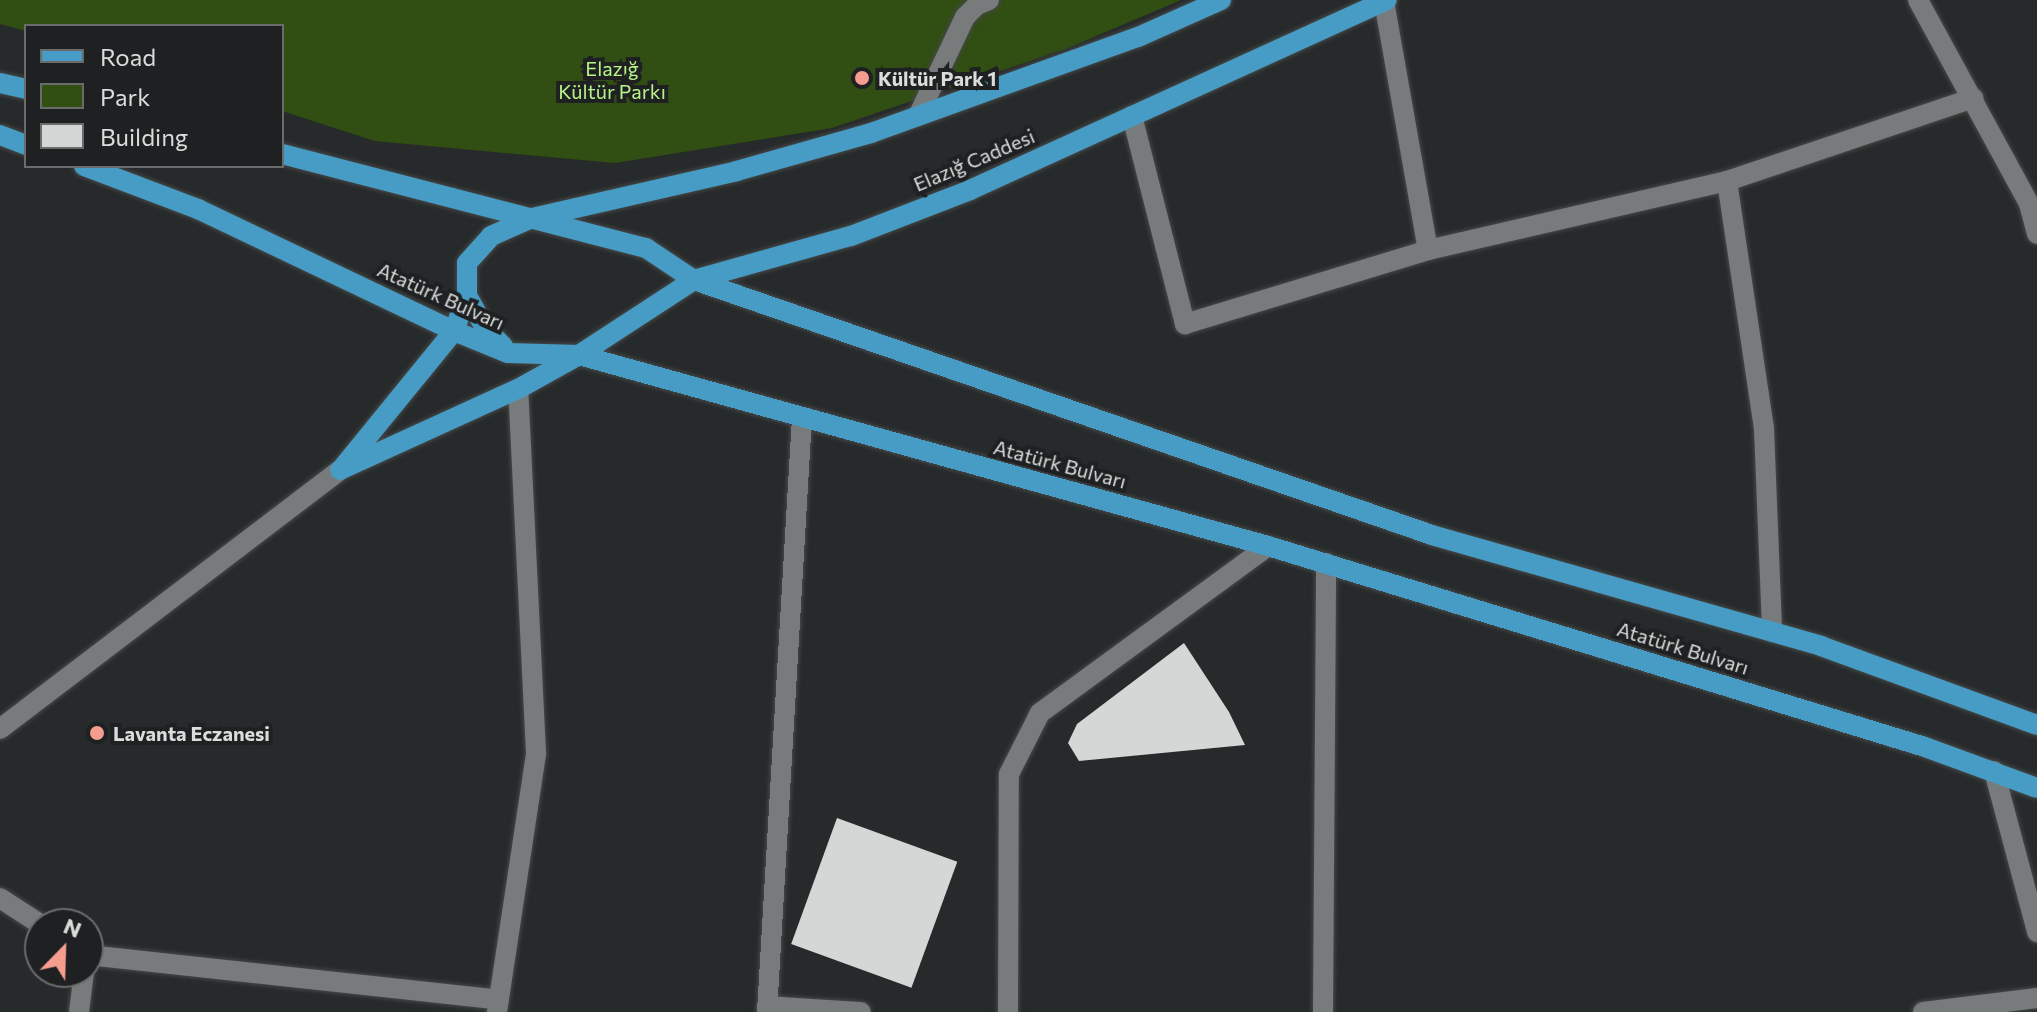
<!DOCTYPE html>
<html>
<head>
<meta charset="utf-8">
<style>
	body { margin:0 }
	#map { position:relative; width:2037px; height:1012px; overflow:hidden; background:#272a2a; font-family:Commissioner,sans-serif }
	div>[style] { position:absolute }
	.green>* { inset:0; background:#314e13 }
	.building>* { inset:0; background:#d3d7d5; transform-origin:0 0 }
	.roads { filter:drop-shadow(0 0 2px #454848) drop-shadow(0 0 2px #454848) }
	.lane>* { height:20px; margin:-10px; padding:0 10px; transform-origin:10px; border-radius:10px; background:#787b7b }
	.street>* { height:20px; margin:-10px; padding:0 10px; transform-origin:10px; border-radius:10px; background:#787b7b }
	.secondary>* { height:20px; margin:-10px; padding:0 10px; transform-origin:10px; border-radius:10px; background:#787b7b }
	.primary>* { height:20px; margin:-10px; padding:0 10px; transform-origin:10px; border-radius:10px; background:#469cc4 }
	.dots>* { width:22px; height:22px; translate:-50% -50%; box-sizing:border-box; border:4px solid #1e2021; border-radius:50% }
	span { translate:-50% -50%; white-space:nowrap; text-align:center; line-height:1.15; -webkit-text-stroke:8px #1e2021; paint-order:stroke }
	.park-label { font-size:20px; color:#b8f387 }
	.poi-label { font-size:20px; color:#dbdddd; font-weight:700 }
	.left { translate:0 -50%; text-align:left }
	.street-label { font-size:20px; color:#dbdddd }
	.legend { position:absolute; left:24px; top:24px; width:260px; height:144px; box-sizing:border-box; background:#1e2021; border:2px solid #6a6c6c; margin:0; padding:10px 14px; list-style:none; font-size:24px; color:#dbdddd }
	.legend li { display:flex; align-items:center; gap:16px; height:40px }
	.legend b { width:40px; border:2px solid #6a6c6c }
	.north { position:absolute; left:24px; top:908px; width:80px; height:80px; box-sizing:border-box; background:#1e2021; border:2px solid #6a6c6c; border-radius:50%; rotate:23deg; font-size:22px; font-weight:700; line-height:32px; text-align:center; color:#dbdddd }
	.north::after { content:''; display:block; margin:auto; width:28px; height:36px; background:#f59d8f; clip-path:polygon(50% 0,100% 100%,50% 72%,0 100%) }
</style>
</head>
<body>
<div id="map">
	<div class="green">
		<i style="clip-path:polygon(0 0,1181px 0,1068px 48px,832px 128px,615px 163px,375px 141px,282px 111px,282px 26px,26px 26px,26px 31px,0 24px)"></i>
	</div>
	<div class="building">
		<i style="clip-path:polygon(1184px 643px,1229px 712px,1245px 745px,1079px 761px,1068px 743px,1077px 724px)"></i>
		<i style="left:837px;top:818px;width:128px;height:134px;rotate:20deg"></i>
	</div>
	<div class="roads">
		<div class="lane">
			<i style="left:1384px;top:1px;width:253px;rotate:80deg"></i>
			<i style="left:1428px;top:250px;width:307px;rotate:-13deg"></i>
			<i style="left:1727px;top:181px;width:260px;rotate:-18.6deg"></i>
			<i style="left:918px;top:116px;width:110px;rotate:-64.6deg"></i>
			<i style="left:965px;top:17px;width:17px;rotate:-45deg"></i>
			<i style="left:977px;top:5px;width:13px;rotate:-23deg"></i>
			<i style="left:1132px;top:116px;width:215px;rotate:75.7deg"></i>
			<i style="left:1185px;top:324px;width:254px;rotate:-16.9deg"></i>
			<i style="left:1727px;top:181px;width:251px;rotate:81.5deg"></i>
			<i style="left:1764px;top:429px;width:203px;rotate:87.7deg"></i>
			<i style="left:767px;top:1006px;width:94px;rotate:3.7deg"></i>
		</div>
		<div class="street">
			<i style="left:1918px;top:0;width:232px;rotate:61.4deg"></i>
			<i style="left:2029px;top:204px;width:31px;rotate:75deg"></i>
			<i style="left:1994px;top:771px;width:167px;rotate:75deg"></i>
			<i style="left:0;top:898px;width:48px;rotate:33deg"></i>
			<i style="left:88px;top:955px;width:413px;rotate:6.2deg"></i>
			<i style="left:79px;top:1012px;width:40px;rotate:-82.9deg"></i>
			<i style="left:497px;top:1012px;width:262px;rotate:-81.4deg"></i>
			<i style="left:536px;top:753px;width:364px;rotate:-92.8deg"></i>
			<i style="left:767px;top:1012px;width:595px;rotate:-86.63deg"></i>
			<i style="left:1008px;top:1012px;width:238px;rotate:-89.8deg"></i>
			<i style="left:1009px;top:774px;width:68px;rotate:-63.1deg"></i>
			<i style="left:1040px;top:713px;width:283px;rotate:-36.2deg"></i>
			<i style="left:1323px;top:1012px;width:449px;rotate:-89.6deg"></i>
			<i style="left:1923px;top:1012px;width:115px;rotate:-7deg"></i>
		</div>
		<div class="secondary">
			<i style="left:0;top:729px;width:427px;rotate:-37.3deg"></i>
		</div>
		<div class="primary">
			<i style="left:0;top:83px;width:27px;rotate:13deg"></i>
			<i style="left:0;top:135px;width:28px;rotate:21deg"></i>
			<i style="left:282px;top:154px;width:376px;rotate:14.5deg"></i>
			<i style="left:646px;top:248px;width:58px;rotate:33.7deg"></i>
			<i style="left:694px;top:280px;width:781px;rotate:19.06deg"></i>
			<i style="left:1432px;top:535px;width:405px;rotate:15.9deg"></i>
			<i style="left:1821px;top:646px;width:230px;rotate:20.1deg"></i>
			<i style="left:84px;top:166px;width:122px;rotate:20.7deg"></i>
			<i style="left:198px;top:209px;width:284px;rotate:25.5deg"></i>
			<i style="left:454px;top:331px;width:58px;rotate:22.2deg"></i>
			<i style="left:508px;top:353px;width:71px;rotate:1.6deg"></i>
			<i style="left:579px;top:355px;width:715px;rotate:15.49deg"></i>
			<i style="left:1268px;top:546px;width:687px;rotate:17.01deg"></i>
			<i style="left:1925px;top:747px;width:119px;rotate:20.1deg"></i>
			<i style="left:503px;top:346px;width:25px;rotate:-135deg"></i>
			<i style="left:485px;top:328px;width:37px;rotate:-119deg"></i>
			<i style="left:467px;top:296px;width:33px;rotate:-90deg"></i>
			<i style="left:467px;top:263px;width:36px;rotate:-48deg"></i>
			<i style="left:491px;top:236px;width:45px;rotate:-23.7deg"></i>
			<i style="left:532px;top:218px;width:210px;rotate:-12.9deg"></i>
			<i style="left:737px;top:171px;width:139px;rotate:-15.8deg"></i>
			<i style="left:871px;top:133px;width:284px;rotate:-19.8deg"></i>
			<i style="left:1138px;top:37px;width:91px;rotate:-24deg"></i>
			<i style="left:343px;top:467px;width:176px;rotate:-50.8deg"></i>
			<i style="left:454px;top:331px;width:37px;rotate:-70deg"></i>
			<i style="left:340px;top:470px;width:196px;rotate:-24.5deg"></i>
			<i style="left:518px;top:389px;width:70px;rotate:-29.1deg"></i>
			<i style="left:579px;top:355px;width:137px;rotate:-33.1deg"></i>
			<i style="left:694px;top:280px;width:163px;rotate:-15.7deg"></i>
			<i style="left:851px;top:236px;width:128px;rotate:-21.1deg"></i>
			<i style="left:970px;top:190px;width:458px;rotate:-24.5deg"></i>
		</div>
	</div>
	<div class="dots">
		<i style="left:862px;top:78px;background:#f59d8f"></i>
		<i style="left:97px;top:733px;background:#f59d8f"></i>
	</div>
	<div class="park-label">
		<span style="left:612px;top:80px">Elazığ<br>Kültür Parkı</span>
	</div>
	<div class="poi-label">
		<span class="left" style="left:878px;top:78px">Kültür Park 1</span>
		<span class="left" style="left:113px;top:733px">Lavanta Eczanesi</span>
	</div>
	<div class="street-label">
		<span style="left:974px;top:160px;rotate:-23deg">Elazığ Caddesi</span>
		<span style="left:441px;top:296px;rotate:24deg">Atatürk Bulvarı</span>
		<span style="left:1060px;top:464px;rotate:15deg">Atatürk Bulvarı</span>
		<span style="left:1683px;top:648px;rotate:17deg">Atatürk Bulvarı</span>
	</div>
	<ul class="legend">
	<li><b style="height:10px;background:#469cc4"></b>Road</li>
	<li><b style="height:22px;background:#314e13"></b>Park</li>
	<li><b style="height:22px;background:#d3d7d5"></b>Building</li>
	</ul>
	<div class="north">N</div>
</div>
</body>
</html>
